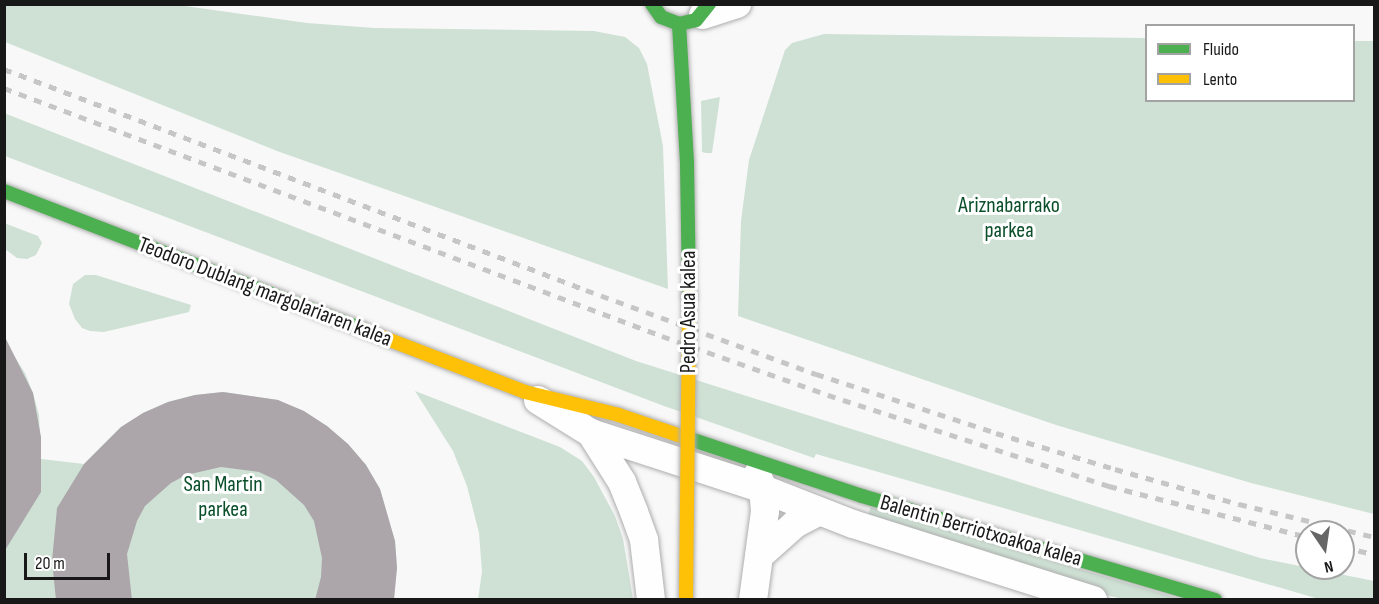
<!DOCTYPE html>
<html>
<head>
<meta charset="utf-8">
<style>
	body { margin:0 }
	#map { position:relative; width:1379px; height:604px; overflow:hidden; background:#f8f8f9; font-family:"Sofia Sans Condensed",sans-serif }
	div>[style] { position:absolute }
	.green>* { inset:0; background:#cee1d4 }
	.building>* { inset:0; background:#aca6aa }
	.roads { filter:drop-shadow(0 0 2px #aeaeae) drop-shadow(0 0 2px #aeaeae) }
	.street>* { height:28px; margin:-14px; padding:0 14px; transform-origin:14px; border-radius:14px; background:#fefefe }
	.fast>* { height:14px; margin:-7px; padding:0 7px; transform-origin:7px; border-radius:7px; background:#4caf50 }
	.slow>* { height:14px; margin:-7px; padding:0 7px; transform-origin:7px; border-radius:7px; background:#ffc107 }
	.rail>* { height:4.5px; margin-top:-2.25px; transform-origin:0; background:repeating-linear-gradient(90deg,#c6c6c7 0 8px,transparent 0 16px) }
	.bridges { filter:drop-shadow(0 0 2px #aeaeae) drop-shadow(0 0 2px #aeaeae) }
	.slow-bridge>* { height:14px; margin:-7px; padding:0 7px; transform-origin:7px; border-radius:7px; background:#ffc107 }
	span { translate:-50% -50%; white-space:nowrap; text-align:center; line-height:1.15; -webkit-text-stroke:6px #fff; paint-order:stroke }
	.park-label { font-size:22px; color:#0a4e2a }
	.street-label { font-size:22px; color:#181819 }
	.frame { position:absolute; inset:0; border:6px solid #181819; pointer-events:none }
	.legend { position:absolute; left:1145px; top:24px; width:210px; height:78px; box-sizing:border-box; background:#fff; border:2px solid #a3a3a3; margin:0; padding:8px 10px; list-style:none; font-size:18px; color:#181819 }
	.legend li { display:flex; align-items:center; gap:12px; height:30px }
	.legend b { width:30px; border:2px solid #a3a3a3 }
	.north { position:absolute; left:1295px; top:520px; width:60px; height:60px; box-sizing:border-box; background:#fff; border:2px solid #a3a3a3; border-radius:50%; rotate:167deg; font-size:16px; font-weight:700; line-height:24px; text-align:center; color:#181819 }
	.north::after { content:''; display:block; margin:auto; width:21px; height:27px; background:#666667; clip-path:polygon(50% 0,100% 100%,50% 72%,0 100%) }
	.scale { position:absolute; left:24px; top:553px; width:86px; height:27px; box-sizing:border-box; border:3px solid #181819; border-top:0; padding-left:8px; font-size:18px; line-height:21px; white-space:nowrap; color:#181819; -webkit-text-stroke:4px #fff; paint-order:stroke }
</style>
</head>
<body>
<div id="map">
	<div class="green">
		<i style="clip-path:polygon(4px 5px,178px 5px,307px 23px,375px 28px,594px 31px,625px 37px,639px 48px,647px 64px,663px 146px,668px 289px,277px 151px,5px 42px)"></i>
		<i style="clip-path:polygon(824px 34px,1146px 38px,1146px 100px,1354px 100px,1354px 41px,1374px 41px,1374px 514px,1251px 483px,1056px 425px,738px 316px,741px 221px,749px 160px,785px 50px,792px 43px)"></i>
		<i style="clip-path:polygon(720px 97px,712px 153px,706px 153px,702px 152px,701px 101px)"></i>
		<i style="clip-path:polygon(4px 113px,636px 361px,1260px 558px,1374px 581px,1374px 599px,1319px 599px,816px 454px,814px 458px,664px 406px,5px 156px)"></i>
		<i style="clip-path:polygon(4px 223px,38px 236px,42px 243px,36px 255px,27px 259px,17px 258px,5px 249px)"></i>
		<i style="clip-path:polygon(85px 275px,96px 275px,191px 305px,189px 312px,104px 332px,90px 331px,82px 328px,75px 319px,69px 304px,73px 284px)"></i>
		<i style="clip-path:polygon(4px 340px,25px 373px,33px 393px,39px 415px,41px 459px,84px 464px,121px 427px,143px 413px,168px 402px,195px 395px,223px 392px,278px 400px,327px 426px,348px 444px,366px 465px,380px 489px,395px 541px,397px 568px,393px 599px,5px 599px)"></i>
		<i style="clip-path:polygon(415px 391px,560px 447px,582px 461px,594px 477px,615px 516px,623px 539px,633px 599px,478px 599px,482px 572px,479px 533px,467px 486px,453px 451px)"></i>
		<i style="clip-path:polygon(871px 507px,1180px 599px,1123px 599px,1089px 591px,866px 520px)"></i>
	</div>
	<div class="building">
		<i style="clip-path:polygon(4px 335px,33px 393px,41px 437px,41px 492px,4px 552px)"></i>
		<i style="clip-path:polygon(223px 392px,278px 400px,304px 411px,327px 426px,348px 444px,366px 465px,380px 489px,395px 541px,397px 568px,394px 600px,315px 600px,321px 577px,322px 558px,314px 521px,304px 505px,276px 480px,259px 472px,221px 467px,186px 475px,171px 483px,145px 506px,137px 521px,127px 554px,132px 600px,56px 600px,52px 561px,57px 508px,84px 464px,121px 427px,143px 413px,168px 402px,195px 395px)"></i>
	</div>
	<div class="roads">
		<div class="street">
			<i style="left:703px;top:15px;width:36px;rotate:-18deg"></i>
			<i style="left:538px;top:400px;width:62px;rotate:31.9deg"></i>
			<i style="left:591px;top:433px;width:181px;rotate:18deg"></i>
			<i style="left:763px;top:489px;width:97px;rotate:21.3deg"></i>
			<i style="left:853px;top:524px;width:252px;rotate:17.6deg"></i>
			<i style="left:591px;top:433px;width:58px;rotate:57.7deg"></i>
			<i style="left:622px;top:482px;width:32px;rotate:68deg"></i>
			<i style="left:634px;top:512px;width:30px;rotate:70deg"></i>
			<i style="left:644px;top:540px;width:60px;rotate:83.3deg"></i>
			<i style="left:759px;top:556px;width:48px;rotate:-41.6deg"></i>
			<i style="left:795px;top:524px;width:27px;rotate:-28deg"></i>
			<i style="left:753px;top:600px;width:90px;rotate:-82.3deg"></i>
			<i style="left:765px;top:511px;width:22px;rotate:-95deg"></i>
			<i style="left:763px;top:489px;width:15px;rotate:-113deg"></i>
		</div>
		<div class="fast">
			<i style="left:652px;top:4px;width:16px;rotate:55deg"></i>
			<i style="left:661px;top:17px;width:19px;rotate:21deg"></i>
			<i style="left:679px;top:24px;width:17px;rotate:-13deg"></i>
			<i style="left:696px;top:20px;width:21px;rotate:-51deg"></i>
			<i style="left:679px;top:24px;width:139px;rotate:86.7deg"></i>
			<i style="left:687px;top:163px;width:133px;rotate:89.1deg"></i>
			<i style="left:4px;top:191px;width:383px;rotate:21.1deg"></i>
			<i style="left:684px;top:437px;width:188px;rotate:18.3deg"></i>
			<i style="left:862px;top:496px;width:368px;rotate:16.4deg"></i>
		</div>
		<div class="slow">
			<i style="left:361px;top:329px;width:176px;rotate:21deg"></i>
			<i style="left:525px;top:392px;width:97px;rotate:13.7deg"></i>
			<i style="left:619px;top:415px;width:69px;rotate:18.7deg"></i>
		</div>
	</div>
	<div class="rail">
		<i style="left:4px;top:69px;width:623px;rotate:20.79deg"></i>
		<i style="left:586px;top:290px;width:245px;rotate:20.1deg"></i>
		<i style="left:816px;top:374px;width:189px;rotate:18.1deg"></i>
		<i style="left:996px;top:433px;width:124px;rotate:16.8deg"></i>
		<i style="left:1115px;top:469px;width:129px;rotate:15.8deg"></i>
		<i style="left:1239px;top:504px;width:139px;rotate:13.7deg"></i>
		<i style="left:4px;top:88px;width:703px;rotate:20.65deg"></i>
		<i style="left:662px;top:336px;width:192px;rotate:19.5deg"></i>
		<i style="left:843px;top:400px;width:280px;rotate:17.9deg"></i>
		<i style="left:1109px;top:486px;width:204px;rotate:14.4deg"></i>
		<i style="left:1343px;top:547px;width:32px;rotate:13deg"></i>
	</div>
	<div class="bridges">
		<div class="slow-bridge">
			<i style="left:686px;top:599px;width:303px;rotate:-89.4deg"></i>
		</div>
	</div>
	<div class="park-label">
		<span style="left:1009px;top:218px">Ariznabarrako<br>parkea</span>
		<span style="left:223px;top:497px">San Martin<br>parkea</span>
	</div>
	<div class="street-label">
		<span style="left:265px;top:292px;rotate:21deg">Teodoro Dublang margolariaren kalea</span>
		<span style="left:689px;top:312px;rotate:-90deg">Pedro Asua kalea</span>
		<span style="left:981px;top:531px;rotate:16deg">Balentin Berriotxoakoa kalea</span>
	</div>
	<div class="frame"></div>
	<ul class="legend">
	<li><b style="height:8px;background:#4caf50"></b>Fluido</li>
	<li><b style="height:8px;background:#ffc107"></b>Lento</li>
	</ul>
	<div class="north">N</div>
	<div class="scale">20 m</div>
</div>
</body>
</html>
